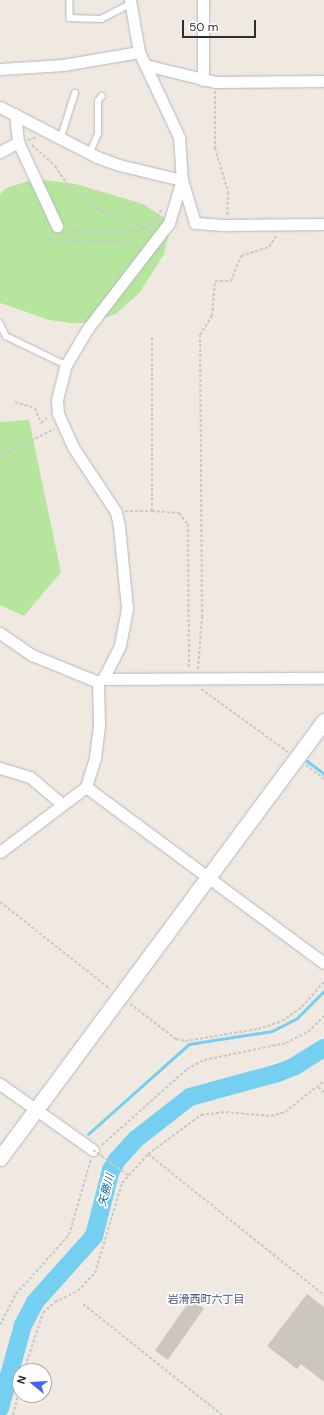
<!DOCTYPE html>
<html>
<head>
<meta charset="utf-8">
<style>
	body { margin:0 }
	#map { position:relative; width:324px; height:1415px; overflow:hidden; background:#efe9e1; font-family:"DM Sans","Noto Sans JP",sans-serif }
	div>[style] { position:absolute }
	.green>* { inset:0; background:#b6e59e }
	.stream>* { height:3px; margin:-1.5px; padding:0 1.5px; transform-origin:1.5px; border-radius:1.5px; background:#75cff0 }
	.river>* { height:18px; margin:-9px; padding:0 9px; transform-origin:9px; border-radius:9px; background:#75cff0 }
	.building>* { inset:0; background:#cbc7bf; transform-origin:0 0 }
	.path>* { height:2px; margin-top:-1px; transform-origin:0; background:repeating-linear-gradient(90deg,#c9c9c9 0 3px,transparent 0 5px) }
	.roads { filter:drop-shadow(0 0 1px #b4b7c1) drop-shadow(0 0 1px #b4b7c1) }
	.lane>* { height:5.5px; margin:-2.75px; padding:0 2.75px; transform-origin:2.75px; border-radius:2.75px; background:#fff }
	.street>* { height:11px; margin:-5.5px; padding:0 5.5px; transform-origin:5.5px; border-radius:5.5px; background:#fff }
	.secondary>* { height:15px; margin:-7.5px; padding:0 7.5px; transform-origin:7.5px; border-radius:7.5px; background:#fff }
	.path-bridge>* { height:2px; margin-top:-1px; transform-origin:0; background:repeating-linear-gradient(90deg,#c9c9c9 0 3px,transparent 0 5px) }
	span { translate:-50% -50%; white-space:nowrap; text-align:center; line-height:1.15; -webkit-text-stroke:3px #fff; paint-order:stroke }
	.water-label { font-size:11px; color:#0d6fa3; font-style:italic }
	.neighbourhood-label { font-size:11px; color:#4d5680 }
	.north { position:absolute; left:12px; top:1363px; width:40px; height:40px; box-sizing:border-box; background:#fff; border:1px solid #ababab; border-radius:50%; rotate:288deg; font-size:11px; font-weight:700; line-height:16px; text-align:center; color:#2e2e2e }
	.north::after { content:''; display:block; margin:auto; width:14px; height:18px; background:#4264fb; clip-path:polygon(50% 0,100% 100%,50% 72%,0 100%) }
	.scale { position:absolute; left:182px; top:20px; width:74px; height:18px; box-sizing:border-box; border:2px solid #2e2e2e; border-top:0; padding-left:5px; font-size:12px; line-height:14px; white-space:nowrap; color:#2e2e2e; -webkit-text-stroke:3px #fff; paint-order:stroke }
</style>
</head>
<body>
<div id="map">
	<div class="green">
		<i style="clip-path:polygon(35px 179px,76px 184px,143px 204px,166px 219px,169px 232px,164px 254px,140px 292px,116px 314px,89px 323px,72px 323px,49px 320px,0 303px,0 194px,6px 188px)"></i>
		<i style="clip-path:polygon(29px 420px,61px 572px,24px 616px,0 605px,0 422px)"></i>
	</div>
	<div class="stream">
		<i style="left:307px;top:761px;width:21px;rotate:37deg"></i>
		<i style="left:88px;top:1134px;width:135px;rotate:-41.7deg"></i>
		<i style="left:189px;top:1044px;width:84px;rotate:-8.9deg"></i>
		<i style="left:272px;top:1031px;width:28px;rotate:-27deg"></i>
		<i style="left:297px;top:1018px;width:38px;rotate:-45deg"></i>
	</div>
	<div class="river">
		<i style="left:0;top:1408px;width:86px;rotate:-74.5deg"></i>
		<i style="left:23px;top:1325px;width:26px;rotate:-62deg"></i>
		<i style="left:35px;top:1302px;width:89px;rotate:-48.2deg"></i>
		<i style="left:94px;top:1236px;width:68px;rotate:-75.6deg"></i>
		<i style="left:111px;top:1170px;width:12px;rotate:-59deg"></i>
		<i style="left:117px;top:1160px;width:28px;rotate:-48deg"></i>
		<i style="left:136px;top:1139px;width:68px;rotate:-37.9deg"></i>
		<i style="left:190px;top:1097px;width:91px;rotate:-15.3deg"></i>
		<i style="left:278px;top:1073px;width:18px;rotate:-22deg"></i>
		<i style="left:295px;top:1066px;width:34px;rotate:-32deg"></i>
	</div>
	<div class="building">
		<i style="clip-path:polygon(307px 1294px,324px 1307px,324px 1382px,301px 1364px,297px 1369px,267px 1346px)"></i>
		<i style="left:191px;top:1299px;width:16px;height:63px;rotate:35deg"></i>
	</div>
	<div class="path">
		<i style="left:215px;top:91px;width:57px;rotate:90deg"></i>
		<i style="left:215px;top:148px;width:46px;rotate:73.5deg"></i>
		<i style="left:228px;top:192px;width:24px;rotate:92deg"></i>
		<i style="left:28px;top:140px;width:9px;rotate:-18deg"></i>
		<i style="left:32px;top:145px;width:31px;rotate:42deg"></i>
		<i style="left:55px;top:166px;width:23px;rotate:56deg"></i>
		<i style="left:68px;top:185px;width:38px;rotate:40deg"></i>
		<i style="left:97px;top:209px;width:53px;rotate:20.8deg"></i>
		<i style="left:67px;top:227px;width:21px;rotate:17deg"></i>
		<i style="left:87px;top:233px;width:51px;rotate:-2.2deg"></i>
		<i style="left:138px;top:231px;width:14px;rotate:-25deg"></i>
		<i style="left:151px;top:225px;width:19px;rotate:-55deg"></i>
		<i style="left:47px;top:240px;width:64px;rotate:0.9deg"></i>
		<i style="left:111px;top:241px;width:28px;rotate:10deg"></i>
		<i style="left:15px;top:402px;width:21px;rotate:17deg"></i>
		<i style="left:35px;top:408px;width:16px;rotate:68deg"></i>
		<i style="left:41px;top:423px;width:9px;rotate:-41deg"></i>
		<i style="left:0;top:457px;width:61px;rotate:-27.4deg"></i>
		<i style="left:125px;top:511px;width:27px"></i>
		<i style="left:152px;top:511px;width:174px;rotate:-90deg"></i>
		<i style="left:152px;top:511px;width:27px;rotate:4deg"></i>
		<i style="left:179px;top:513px;width:14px;rotate:51deg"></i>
		<i style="left:188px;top:524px;width:145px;rotate:89.6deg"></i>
		<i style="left:198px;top:669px;width:52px;rotate:-85.6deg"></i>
		<i style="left:202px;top:617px;width:282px;rotate:-90.4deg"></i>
		<i style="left:200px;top:335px;width:22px;rotate:-58deg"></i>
		<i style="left:212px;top:316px;width:35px;rotate:-85deg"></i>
		<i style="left:215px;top:281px;width:16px"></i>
		<i style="left:231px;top:281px;width:27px;rotate:-68deg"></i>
		<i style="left:241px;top:256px;width:29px;rotate:-18deg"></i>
		<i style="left:269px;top:247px;width:14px;rotate:-56deg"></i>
		<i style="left:201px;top:689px;width:107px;rotate:35.9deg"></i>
		<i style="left:306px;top:765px;width:23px;rotate:38deg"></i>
		<i style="left:0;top:902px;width:140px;rotate:38.3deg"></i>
		<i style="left:130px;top:1004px;width:58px;rotate:37.3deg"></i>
		<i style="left:176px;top:1039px;width:9px;rotate:13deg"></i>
		<i style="left:185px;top:1041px;width:74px;rotate:-9.3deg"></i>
		<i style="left:258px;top:1029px;width:25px;rotate:-18deg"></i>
		<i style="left:282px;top:1021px;width:24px;rotate:-35deg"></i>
		<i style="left:302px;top:1007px;width:33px;rotate:-49deg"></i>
		<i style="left:318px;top:1087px;width:8px;rotate:40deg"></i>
		<i style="left:102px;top:1145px;width:114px;rotate:-41.8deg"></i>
		<i style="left:187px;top:1069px;width:19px;rotate:-28deg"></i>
		<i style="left:204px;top:1060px;width:84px;rotate:-11.7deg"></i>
		<i style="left:286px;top:1043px;width:25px;rotate:-27deg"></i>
		<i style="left:308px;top:1032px;width:23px;rotate:-45deg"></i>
		<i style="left:148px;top:1154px;width:226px;rotate:38.7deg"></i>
		<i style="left:83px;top:1304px;width:178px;rotate:38.6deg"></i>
		<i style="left:0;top:1325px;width:35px;rotate:-63deg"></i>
		<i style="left:16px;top:1294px;width:79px;rotate:-48.1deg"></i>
		<i style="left:69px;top:1235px;width:79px;rotate:-73.9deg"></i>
		<i style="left:24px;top:1371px;width:61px;rotate:-71.9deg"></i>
		<i style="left:43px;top:1313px;width:16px;rotate:-43deg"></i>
		<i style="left:55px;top:1302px;width:25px;rotate:-26deg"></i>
		<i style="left:78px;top:1291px;width:25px;rotate:-47deg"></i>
		<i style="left:95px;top:1273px;width:94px;rotate:-73.3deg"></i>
		<i style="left:122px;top:1183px;width:39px;rotate:-48deg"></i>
		<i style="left:148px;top:1154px;width:66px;rotate:-36.3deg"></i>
		<i style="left:201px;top:1115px;width:25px;rotate:-7deg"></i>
		<i style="left:226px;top:1112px;width:45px;rotate:5.1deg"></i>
		<i style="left:271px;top:1116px;width:15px;rotate:-16deg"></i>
		<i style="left:285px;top:1112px;width:50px;rotate:-38.5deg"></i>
		<i style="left:13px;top:1415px;width:29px;rotate:-76deg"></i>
	</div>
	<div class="roads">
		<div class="lane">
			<i style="left:70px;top:0;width:18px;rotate:90deg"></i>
			<i style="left:70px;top:18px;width:31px;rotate:2deg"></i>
			<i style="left:101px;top:19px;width:33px;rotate:-27deg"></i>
			<i style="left:61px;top:137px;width:46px;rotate:-72.3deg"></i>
			<i style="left:90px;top:152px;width:20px;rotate:-66deg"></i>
			<i style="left:98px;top:134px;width:33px;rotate:-90deg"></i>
			<i style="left:98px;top:101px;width:6px;rotate:-51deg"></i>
			<i style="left:0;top:323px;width:14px;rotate:65deg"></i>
			<i style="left:6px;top:336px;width:67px;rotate:25.8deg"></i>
		</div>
		<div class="street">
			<i style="left:145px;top:65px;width:73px;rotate:13.5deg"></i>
			<i style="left:216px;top:82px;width:108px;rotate:-0.5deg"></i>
			<i style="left:0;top:69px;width:63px;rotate:-3.6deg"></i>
			<i style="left:63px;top:65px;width:77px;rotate:-9.7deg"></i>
			<i style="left:203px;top:80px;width:80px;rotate:-90deg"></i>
			<i style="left:0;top:107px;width:109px;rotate:27.3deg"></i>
			<i style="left:97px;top:157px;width:23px;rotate:20deg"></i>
			<i style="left:119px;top:165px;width:65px;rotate:13.4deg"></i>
			<i style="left:182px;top:180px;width:45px;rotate:73.2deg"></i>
			<i style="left:195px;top:223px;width:32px;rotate:4deg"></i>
			<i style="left:227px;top:225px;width:97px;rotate:-0.6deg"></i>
			<i style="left:18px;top:142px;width:93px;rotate:65.1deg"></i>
			<i style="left:0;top:152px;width:21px;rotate:-29deg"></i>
			<i style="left:18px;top:142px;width:28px;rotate:-96deg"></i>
			<i style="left:0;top:633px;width:39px;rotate:35deg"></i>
			<i style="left:32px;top:655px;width:71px;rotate:22.2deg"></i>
			<i style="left:103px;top:679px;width:38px;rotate:-63deg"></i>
			<i style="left:120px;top:645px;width:38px;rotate:-79deg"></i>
			<i style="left:127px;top:608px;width:82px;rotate:-95.6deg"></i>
			<i style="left:119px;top:526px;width:14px;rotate:-102deg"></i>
			<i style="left:116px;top:512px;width:78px;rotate:-123.5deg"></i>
			<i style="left:73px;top:447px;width:36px;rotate:-114deg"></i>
			<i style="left:58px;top:414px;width:14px;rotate:-94deg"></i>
			<i style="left:57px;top:400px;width:36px;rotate:-76deg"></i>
			<i style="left:66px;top:365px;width:43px;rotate:-59.3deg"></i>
			<i style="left:88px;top:328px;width:133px;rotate:-52.4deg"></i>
			<i style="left:169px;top:223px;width:45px;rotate:-73.2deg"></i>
			<i style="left:182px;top:180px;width:43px;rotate:-94deg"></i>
			<i style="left:179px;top:137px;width:94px;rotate:-115.2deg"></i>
			<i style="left:139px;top:52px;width:53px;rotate:-99.8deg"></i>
			<i style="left:0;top:768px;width:31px;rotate:17deg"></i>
			<i style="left:30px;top:777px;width:42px;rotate:40.2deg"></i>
			<i style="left:86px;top:787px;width:296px;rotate:36.5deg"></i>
			<i style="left:0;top:852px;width:108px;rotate:-37.1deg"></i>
			<i style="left:86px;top:787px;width:30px;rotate:-73deg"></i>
			<i style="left:95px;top:758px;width:32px;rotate:-83deg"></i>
			<i style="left:99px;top:726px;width:44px;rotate:-91.3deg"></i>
			<i style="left:98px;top:682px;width:6px;rotate:-31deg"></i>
			<i style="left:103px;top:679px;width:221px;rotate:-0.3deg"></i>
			<i style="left:0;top:1084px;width:114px;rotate:35.4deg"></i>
		</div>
		<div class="secondary">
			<i style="left:0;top:1158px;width:544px;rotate:-53.45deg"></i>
		</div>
	</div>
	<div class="path-bridge">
		<i style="left:93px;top:1150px;width:43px;rotate:35.5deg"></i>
	</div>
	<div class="water-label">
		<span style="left:106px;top:1190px;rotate:-75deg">矢勝川</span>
	</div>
	<div class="neighbourhood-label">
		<span style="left:206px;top:1299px">岩滑西町六丁目</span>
	</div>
	<div class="north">N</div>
	<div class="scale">50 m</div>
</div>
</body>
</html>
